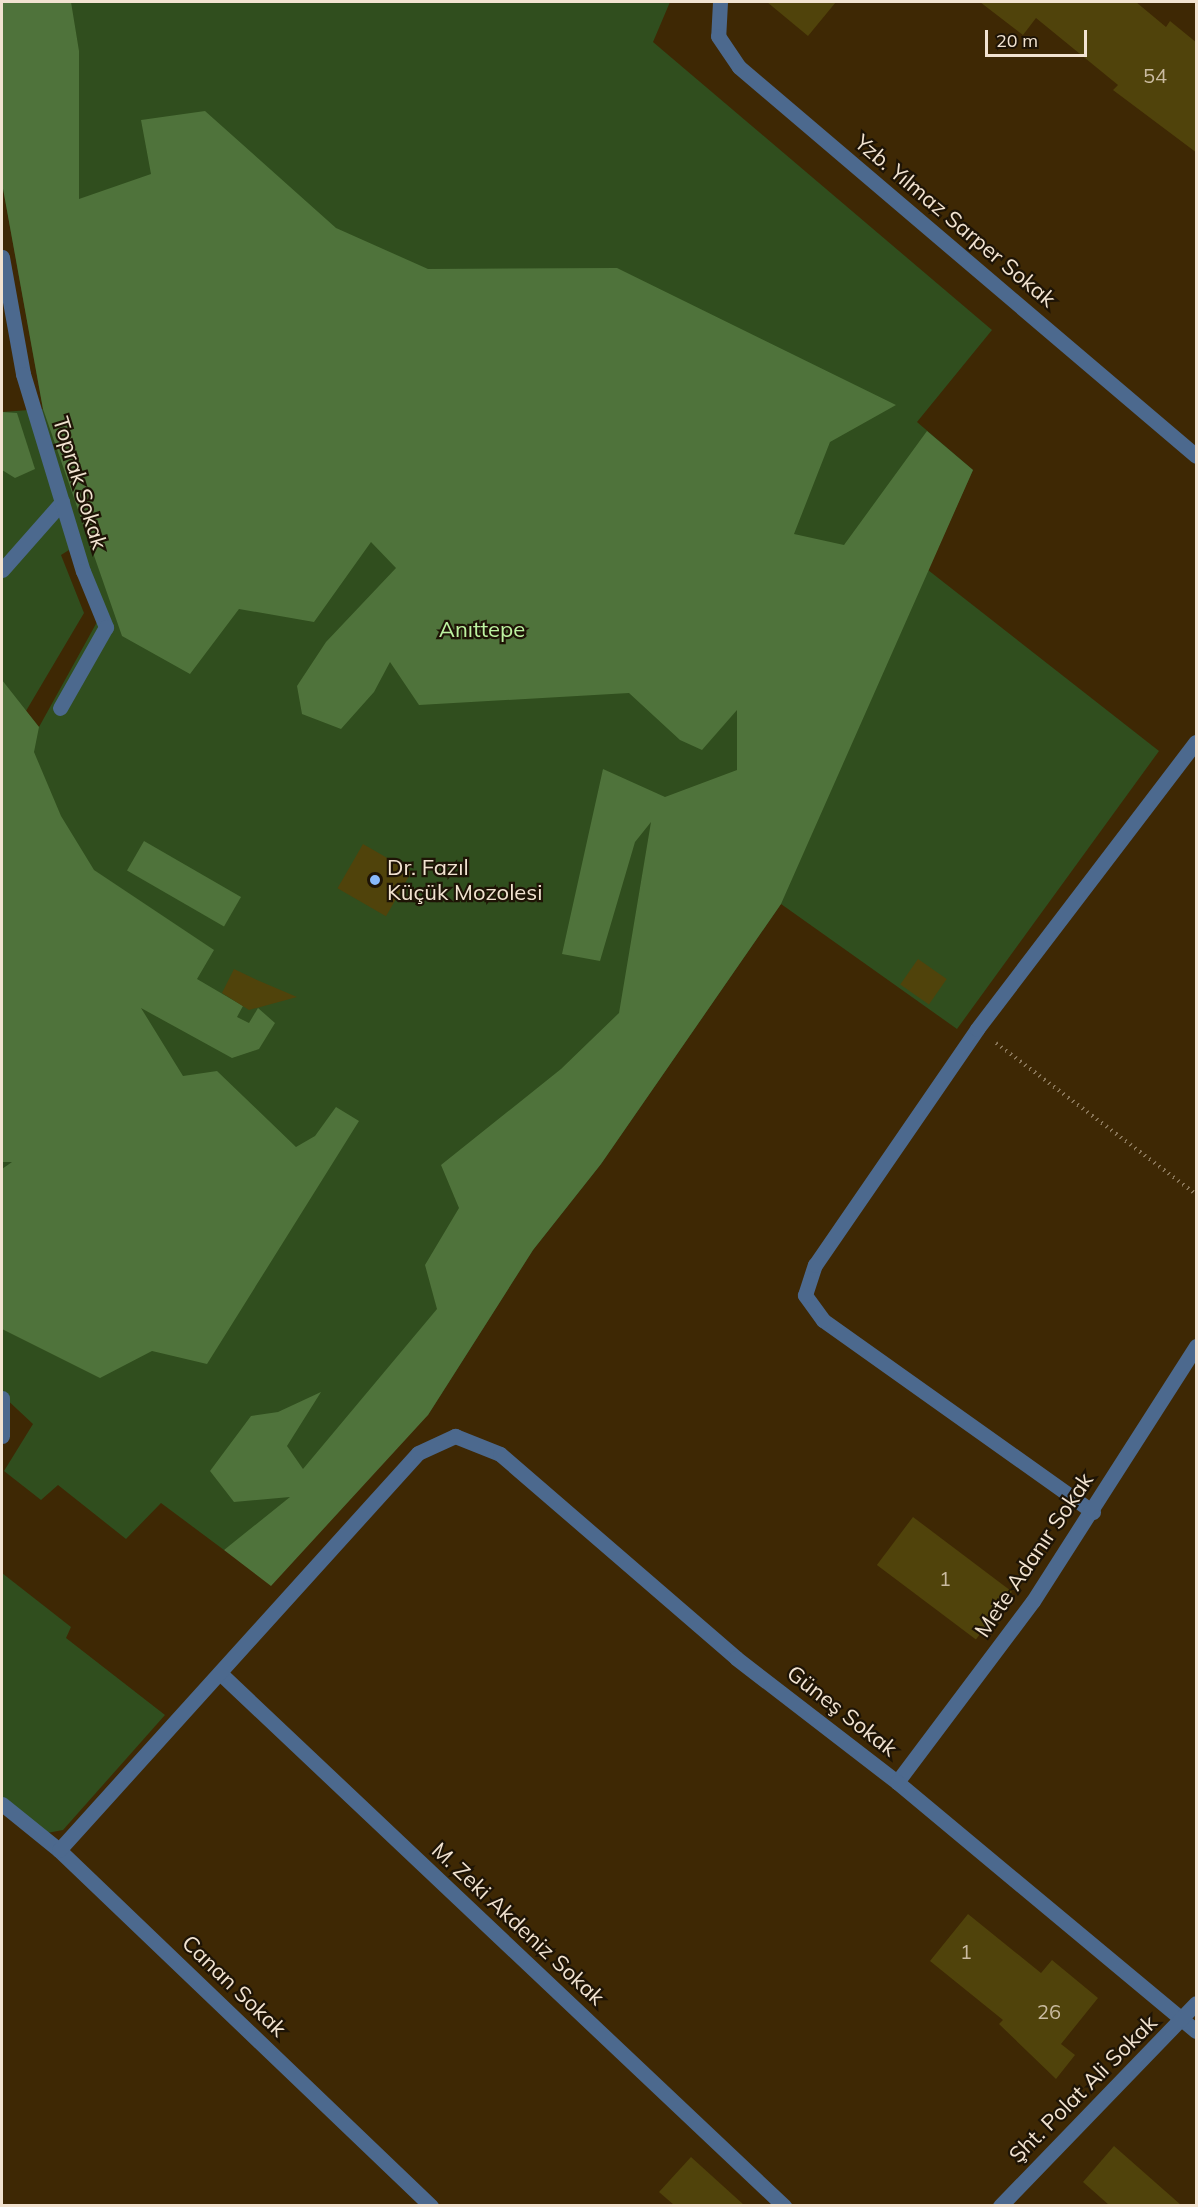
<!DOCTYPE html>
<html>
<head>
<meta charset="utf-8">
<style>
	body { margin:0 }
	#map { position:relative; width:1198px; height:2207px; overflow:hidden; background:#3e2804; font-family:Mulish,sans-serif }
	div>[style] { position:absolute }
	.green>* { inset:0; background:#304e1e }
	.forest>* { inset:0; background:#4f733b; transform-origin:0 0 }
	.building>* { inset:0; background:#50430b; transform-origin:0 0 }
	.path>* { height:4px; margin-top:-2px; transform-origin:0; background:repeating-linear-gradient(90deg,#897659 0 1.5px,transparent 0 6px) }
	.service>* { height:15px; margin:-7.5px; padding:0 7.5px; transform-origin:7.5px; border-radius:7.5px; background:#4c698e }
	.minor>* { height:15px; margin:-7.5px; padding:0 7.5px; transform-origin:7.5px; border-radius:7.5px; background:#4c698e }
	.dots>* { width:16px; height:16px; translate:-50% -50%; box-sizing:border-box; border:3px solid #1e1406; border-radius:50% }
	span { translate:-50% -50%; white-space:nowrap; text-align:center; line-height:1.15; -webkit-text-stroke:4.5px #1e1406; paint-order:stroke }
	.number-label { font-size:20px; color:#cabba0 }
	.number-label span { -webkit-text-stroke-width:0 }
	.street-label { font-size:22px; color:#f2e3d1 }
	.park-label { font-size:22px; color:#bdf3a1 }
	.poi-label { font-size:22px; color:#f2e3d1 }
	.left { translate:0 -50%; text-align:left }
	.frame { position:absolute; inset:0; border:3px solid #f2e3d1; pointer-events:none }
	.scale { position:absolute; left:985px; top:30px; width:102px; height:27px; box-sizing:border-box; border:3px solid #f2e3d1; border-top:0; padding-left:8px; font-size:18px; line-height:21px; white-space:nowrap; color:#f2e3d1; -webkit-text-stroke:4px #1e1406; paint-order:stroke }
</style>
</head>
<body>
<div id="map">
	<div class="green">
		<i style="clip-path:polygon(evenodd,2px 2px,670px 2px,653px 42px,992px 330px,917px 422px,973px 470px,928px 570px,1159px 751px,957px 1029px,781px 904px,601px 1164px,533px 1250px,428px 1415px,224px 1550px,161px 1503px,126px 1539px,58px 1485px,41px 1500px,4px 1471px,33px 1424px,2px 1395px,2px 412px,43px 409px,2px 183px,2px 2px,69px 550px,97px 622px,39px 727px,26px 711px,84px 613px,61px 555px,69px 550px)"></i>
		<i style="clip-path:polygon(2px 1573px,71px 1627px,66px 1638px,165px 1715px,63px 1830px,47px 1833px,2px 1808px)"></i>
	</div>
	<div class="forest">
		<i style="clip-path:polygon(2px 2px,71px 2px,79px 51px,79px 199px,151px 174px,141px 120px,205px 111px,336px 228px,428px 269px,617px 268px,896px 405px,830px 442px,794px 534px,844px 545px,927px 431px,973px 470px,781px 904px,601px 1164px,533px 1250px,428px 1415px,271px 1586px,224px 1550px,290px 1497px,234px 1502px,210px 1471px,251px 1416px,278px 1412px,321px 1392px,287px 1446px,303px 1469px,437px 1309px,425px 1265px,459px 1208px,441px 1165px,561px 1069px,619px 1013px,651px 822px,635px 842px,600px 961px,562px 954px,603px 769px,665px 797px,737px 770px,737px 710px,702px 750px,680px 740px,629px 693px,419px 705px,390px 662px,374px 692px,341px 729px,302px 714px,297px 686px,326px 642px,396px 568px,371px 542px,314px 622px,239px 609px,190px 674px,122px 636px,43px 409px,2px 183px)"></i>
		<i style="clip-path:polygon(2px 412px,17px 413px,35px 469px,15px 478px,2px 470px)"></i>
		<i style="clip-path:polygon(2px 680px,39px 727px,34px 752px,61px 816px,94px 870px,214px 950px,197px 979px,243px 1006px,237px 1017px,249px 1023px,258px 1008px,275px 1023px,259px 1049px,232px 1058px,141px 1008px,183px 1076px,217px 1071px,296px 1147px,315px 1136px,336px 1107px,359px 1121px,207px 1364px,152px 1351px,100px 1378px,2px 1329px,2px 1169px,12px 1162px,2px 1162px)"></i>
		<i style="left:144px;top:841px;width:112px;height:34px;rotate:30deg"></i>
	</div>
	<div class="building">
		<i style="clip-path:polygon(767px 2px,836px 2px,808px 36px)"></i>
		<i style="clip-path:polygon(980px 2px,1136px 2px,1166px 27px,1170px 21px,1197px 43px,1197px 153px,1113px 90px,1118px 85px,1036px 18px,1023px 35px)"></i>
		<i style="left:363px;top:844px;width:56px;height:51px;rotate:30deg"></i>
		<i style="left:918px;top:959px;width:35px;height:31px;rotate:35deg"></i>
		<i style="clip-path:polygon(234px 969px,257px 980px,297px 997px,249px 1010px,222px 993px)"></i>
		<i style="left:913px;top:1517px;width:124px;height:60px;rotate:37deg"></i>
		<i style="clip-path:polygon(968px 1914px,1041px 1973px,1052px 1960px,1098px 1998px,1061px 2044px,1075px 2055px,1056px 2079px,999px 2024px,1003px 2020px,930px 1961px)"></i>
		<i style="clip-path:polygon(1114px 2146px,1181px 2205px,1109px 2205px,1083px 2182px)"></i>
		<i style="clip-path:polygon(691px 2157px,744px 2205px,674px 2205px,659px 2192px)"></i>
	</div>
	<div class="path">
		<i style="left:996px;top:1043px;width:251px;rotate:37.1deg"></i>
	</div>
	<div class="service">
		<i style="left:2px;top:570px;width:91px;rotate:-48.6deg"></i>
	</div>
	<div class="minor">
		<i style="left:720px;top:2px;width:34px;rotate:93deg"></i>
		<i style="left:718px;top:36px;width:37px;rotate:56deg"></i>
		<i style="left:739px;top:67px;width:600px;rotate:40.4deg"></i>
		<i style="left:2px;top:257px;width:119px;rotate:79.8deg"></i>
		<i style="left:23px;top:374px;width:206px;rotate:73.1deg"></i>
		<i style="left:83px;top:571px;width:61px;rotate:67.7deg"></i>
		<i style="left:106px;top:627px;width:93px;rotate:119.6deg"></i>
		<i style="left:2px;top:1398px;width:38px;rotate:90deg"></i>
		<i style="left:1093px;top:1512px;width:331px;rotate:-144.6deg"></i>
		<i style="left:823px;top:1320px;width:31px;rotate:-126deg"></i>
		<i style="left:805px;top:1295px;width:32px;rotate:-72deg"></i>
		<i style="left:815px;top:1265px;width:286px;rotate:-55.5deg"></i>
		<i style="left:977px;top:1029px;width:361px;rotate:-52.7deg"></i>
		<i style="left:221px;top:1674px;width:775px;rotate:43.38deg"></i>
		<i style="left:897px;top:1782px;width:226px;rotate:-53.1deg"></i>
		<i style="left:1033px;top:1601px;width:303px;rotate:-57.4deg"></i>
		<i style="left:2px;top:1804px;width:73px;rotate:38.9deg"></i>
		<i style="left:59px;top:1850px;width:515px;rotate:43.74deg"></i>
		<i style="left:59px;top:1850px;width:535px;rotate:-47.88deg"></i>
		<i style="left:418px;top:1453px;width:41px;rotate:-24.7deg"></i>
		<i style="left:455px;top:1436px;width:48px;rotate:21.8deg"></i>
		<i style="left:500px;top:1454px;width:312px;rotate:40.8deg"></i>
		<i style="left:736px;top:1658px;width:203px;rotate:37.6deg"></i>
		<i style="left:897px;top:1782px;width:389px;rotate:39.8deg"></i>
		<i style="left:1000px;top:2206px;width:282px;rotate:-46deg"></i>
	</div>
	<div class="dots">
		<i style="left:375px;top:880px;background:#88bafc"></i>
	</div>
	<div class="number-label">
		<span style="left:1155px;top:75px">54</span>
		<span style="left:945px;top:1578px">1</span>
		<span style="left:966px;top:1951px">1</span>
		<span style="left:1049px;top:2011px">26</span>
	</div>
	<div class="street-label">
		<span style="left:955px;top:221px;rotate:40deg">Yzb. Yılmaz Sarper Sokak</span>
		<span style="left:80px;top:483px;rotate:73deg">Toprak Sokak</span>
		<span style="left:1034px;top:1555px;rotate:-56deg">Mete Adanır Sokak</span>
		<span style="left:842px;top:1711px;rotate:38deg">Güneş Sokak</span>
		<span style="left:518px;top:1924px;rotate:43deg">M. Zeki Akdeniz Sokak</span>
		<span style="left:234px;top:1986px;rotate:44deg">Canan Sokak</span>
		<span style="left:1083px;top:2089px;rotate:-45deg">Şht. Polat Ali Sokak</span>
	</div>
	<div class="park-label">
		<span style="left:482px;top:630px">Anıttepe</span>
	</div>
	<div class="poi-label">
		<span class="left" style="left:387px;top:880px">Dr. Fazıl<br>Küçük Mozolesi</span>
	</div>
	<div class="frame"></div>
	<div class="scale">20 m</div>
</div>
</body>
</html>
